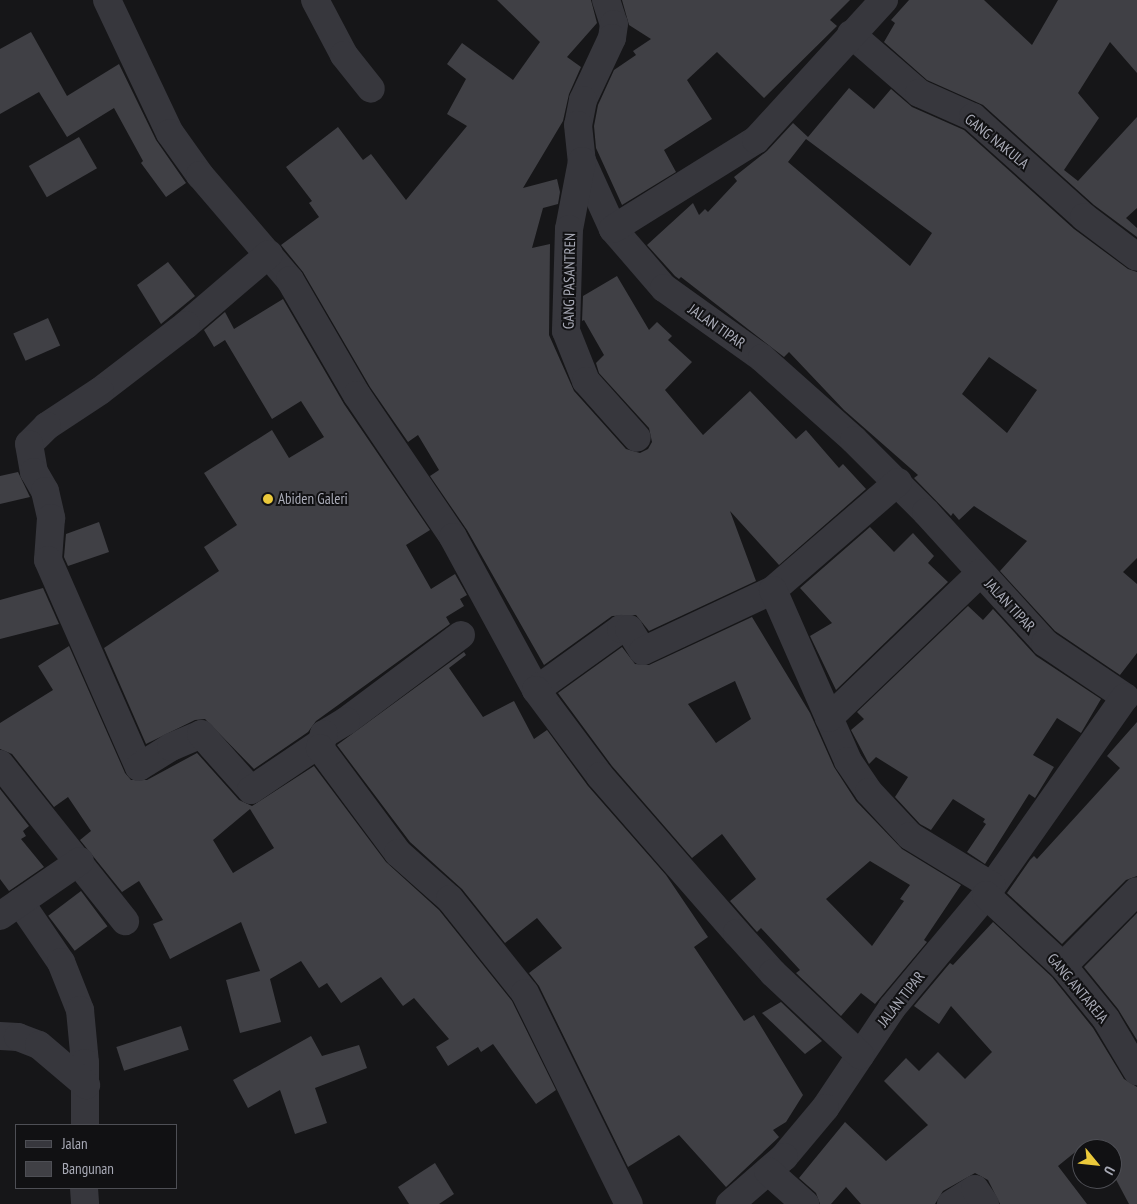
<!DOCTYPE html>
<html>
<head>
<meta charset="utf-8">
<style>
	body { margin:0 }
	#map { position:relative; width:1137px; height:1204px; overflow:hidden; background:#161618; font-family:"PT Sans Narrow",sans-serif }
	div>[style] { position:absolute }
	.building>* { inset:0; background:#404045; transform-origin:0 0 }
	.minor>* { height:28px; margin:-14px; padding:0 14px; transform-origin:14px; border-radius:14px; background:#37373d }
	.dots>* { width:14px; height:14px; translate:-50% -50%; box-sizing:border-box; border:2px solid #111113; border-radius:50% }
	span { translate:-50% -50%; white-space:nowrap; text-align:center; line-height:1.15; -webkit-text-stroke:4px #111113; paint-order:stroke }
	.street-label { font-size:15px; color:#a9abb7 }
	.poi-label { font-size:15px; color:#a9abb7 }
	.left { translate:0 -50%; text-align:left }
	.legend { position:absolute; left:15px; top:1124px; width:162px; height:65px; box-sizing:border-box; background:#111113; border:1px solid #4e4f55; margin:0; padding:6px 9px; list-style:none; font-size:15px; color:#a9abb7 }
	.legend li { display:flex; align-items:center; gap:10px; height:25px }
	.legend b { width:25px; border:1px solid #4e4f55 }
	.north { position:absolute; left:1072px; top:1139px; width:50px; height:50px; box-sizing:border-box; background:#111113; border:1px solid #4e4f55; border-radius:50%; rotate:118deg; font-size:14px; font-weight:700; line-height:20px; text-align:center; color:#a9abb7 }
	.north::after { content:''; display:block; margin:auto; width:18px; height:22px; background:#ebc93b; clip-path:polygon(50% 0,100% 100%,50% 72%,0 100%) }
</style>
</head>
<body>
<div id="map">
	<div class="building">
		<i style="clip-path:polygon(497px 0,591px 0,597px 23px,567px 57px,581px 67px,569px 94px,563px 121px,523px 188px,557px 179px,560px 192px,558px 204px,543px 208px,532px 248px,550px 244px,549px 335px,574px 391px,626px 449px,640px 453px,648px 449px,652px 442px,649px 428px,599px 373px,596px 363px,604px 355px,584px 320px,582px 321px,583px 296px,617px 276px,649px 330px,657px 322px,672px 336px,668px 340px,692px 362px,665px 390px,703px 435px,750px 391px,796px 439px,806px 430px,839px 468px,843px 464px,866px 489px,779px 565px,730px 511px,756px 581px,649px 631px,636px 615px,612px 616px,544px 665px,467px 530px,430px 476px,439px 470px,418px 435px,408px 442px,370px 387px,303px 272px,281px 245px,319px 217px,309px 203px,312px 201px,286px 167px,338px 127px,363px 160px,371px 154px,406px 200px,467px 126px,447px 114px,466px 79px,447px 64px,462px 43px,513px 80px,540px 42px)"></i>
		<i style="clip-path:polygon(622px 0,850px 0,830px 20px,837px 26px,764px 98px,717px 52px,687px 80px,712px 119px,664px 150px,676px 172px,622px 205px,596px 148px,594px 126px,598px 105px,614px 70px,636px 55px,633px 51px,651px 39px,629px 25px)"></i>
		<i style="clip-path:polygon(909px 0,984px 0,1032px 45px,1058px 0,1137px 0,1137px 73px,1110px 42px,1078px 93px,1099px 118px,1064px 170px,1078px 181px,1137px 117px,1137px 208px,1126px 218px,1137px 228px,1137px 237px,1094px 205px,983px 105px,927px 80px,884px 42px,895px 23px,891px 20px)"></i>
		<i style="clip-path:polygon(31px 32px,67px 96px,119px 64px,156px 140px,186px 183px,166px 197px,141px 163px,143px 161px,114px 108px,67px 137px,39px 92px,0 114px,0 49px)"></i>
		<i style="clip-path:polygon(evenodd,849px 88px,874px 109px,891px 89px,912px 107px,964px 130px,1074px 229px,1128px 269px,1137px 272px,1137px 558px,1123px 572px,1137px 584px,1137px 653px,1120px 675px,1055px 631px,1000px 571px,1027px 541px,974px 506px,959px 520px,953px 513px,951px 516px,914px 478px,918px 475px,844px 410px,789px 352px,784px 357px,681px 277px,679px 279px,675px 276px,647px 245px,693px 203px,699px 215px,705px 209px,708px 212px,737px 181px,734px 177px,767px 151px,793px 123px,808px 137px,849px 88px,806px 139px,932px 233px,910px 266px,788px 162px,806px 139px,849px 88px,989px 357px,1037px 390px,1007px 433px,962px 394px,989px 357px)"></i>
		<i style="left:79px;top:137px;width:36px;height:58px;rotate:60deg"></i>
		<i style="clip-path:polygon(168px 262px,195px 296px,161px 324px,137px 285px)"></i>
		<i style="clip-path:polygon(283px 299px,344px 404px,430px 530px,406px 545px,431px 589px,455px 574px,467px 595px,460px 599px,464px 606px,446px 617px,450px 624px,316px 721px,308px 732px,254px 769px,205px 719px,195px 720px,146px 744px,104px 648px,219px 571px,204px 547px,237px 525px,204px 473px,272px 430px,289px 458px,324px 437px,301px 401px,272px 419px,225px 340px,214px 347px,204px 330px,225px 312px,234px 329px)"></i>
		<i style="left:48px;top:318px;width:30px;height:38px;rotate:66deg"></i>
		<i style="clip-path:polygon(18px 472px,30px 497px,0 504px,0 476px)"></i>
		<i style="clip-path:polygon(99px 522px,109px 552px,68px 566px,64px 557px,66px 534px)"></i>
		<i style="clip-path:polygon(870px 527px,894px 552px,913px 533px,934px 556px,928px 563px,948px 582px,836px 690px,810px 636px,832px 623px,800px 588px)"></i>
		<i style="clip-path:polygon(43px 588px,59px 624px,0 639px,0 600px)"></i>
		<i style="clip-path:polygon(968px 606px,983px 620px,993px 609px,1036px 656px,1101px 699px,1081px 733px,1057px 718px,1033px 755px,1054px 767px,1035px 798px,1029px 794px,985px 864px,967px 852px,986px 824px,983px 822px,985px 819px,953px 799px,931px 830px,920px 824px,895px 797px,908px 777px,876px 757px,869px 764px,851px 730px,864px 719px,857px 712px)"></i>
		<i style="clip-path:polygon(evenodd,752px 617px,810px 713px,834px 767px,856px 801px,902px 849px,961px 885px,924px 940px,927px 942px,875px 1004px,861px 993px,841px 1016px,796px 973px,800px 970px,761px 928px,757px 932px,730px 901px,756px 879px,722px 834px,692px 858px,612px 766px,558px 693px,622px 647px,635px 664px,649px 665px,752px 617px,735px 681px,751px 719px,716px 743px,688px 704px,735px 681px,752px 617px,870px 861px,910px 885px,900px 899px,904px 901px,872px 946px,826px 899px,870px 861px)"></i>
		<i style="clip-path:polygon(evenodd,69px 646px,125px 773px,131px 780px,147px 780px,197px 753px,239px 800px,252px 806px,314px 766px,386px 862px,439px 910px,512px 1001px,556px 1090px,536px 1104px,493px 1044px,481px 1052px,478px 1047px,448px 1066px,436px 1047px,449px 1039px,414px 998px,403px 1006px,381px 977px,341px 1003px,327px 983px,319px 988px,301px 961px,270px 979px,281px 1022px,240px 1033px,226px 980px,260px 971px,241px 922px,170px 959px,153px 924px,163px 920px,139px 881px,122px 892px,80px 840px,91px 831px,68px 797px,54px 807px,12px 754px,0 749px,0 723px,53px 690px,38px 666px,69px 646px,250px 809px,274px 848px,233px 873px,213px 840px,250px 809px)"></i>
		<i style="clip-path:polygon(464px 652px,466px 655px,449px 668px,483px 717px,514px 701px,534px 739px,547px 730px,588px 786px,666px 875px,708px 937px,694px 947px,744px 1021px,754px 1015px,803px 1095px,786px 1122px,773px 1130px,779px 1137px,726px 1187px,679px 1135px,628px 1167px,539px 986px,529px 973px,562px 948px,537px 918px,505px 943px,462px 889px,410px 842px,337px 745px)"></i>
		<i style="clip-path:polygon(1137px 722px,1137px 876px,1126px 880px,1062px 944px,1007px 893px,1030px 860px,1034px 856px,1037px 859px,1120px 768px,1107px 756px)"></i>
		<i style="clip-path:polygon(0 789px,29px 826px,23px 831px,26px 836px,21px 839px,44px 867px,9px 891px,0 879px)"></i>
		<i style="left:81px;top:891px;width:44px;height:41px;rotate:53deg"></i>
		<i style="clip-path:polygon(1137px 913px,1137px 1040px,1118px 1009px,1084px 967px)"></i>
		<i style="clip-path:polygon(993px 922px,1052px 977px,1093px 1028px,1124px 1079px,1137px 1087px,1137px 1204px,1129px 1204px,1112px 1172px,1112px 1149px,1079px 1149px,1058px 1166px,1087px 1204px,1000px 1204px,988px 1180px,975px 1173px,943px 1191px,935px 1204px,861px 1204px,846px 1187px,831px 1204px,820px 1204px,816px 1193px,799px 1178px,845px 1122px,886px 1161px,928px 1125px,884px 1081px,906px 1058px,919px 1071px,938px 1052px,965px 1079px,992px 1052px,951px 1006px,939px 1024px,914px 1006px,950px 963px,953px 965px)"></i>
		<i style="clip-path:polygon(781px 1002px,822px 1041px,805px 1054px,762px 1013px)"></i>
		<i style="left:181px;top:1026px;width:25px;height:68px;rotate:72deg"></i>
		<i style="clip-path:polygon(311px 1036px,322px 1056px,359px 1045px,367px 1068px,315px 1088px,327px 1123px,295px 1134px,280px 1090px,248px 1108px,233px 1080px)"></i>
		<i style="clip-path:polygon(435px 1163px,454px 1194px,439px 1204px,409px 1204px,398px 1187px)"></i>
	</div>
	<div class="minor">
		<i style="left:107px;top:0;width:147px;rotate:64.7deg"></i>
		<i style="left:170px;top:133px;width:52px;rotate:54.5deg"></i>
		<i style="left:200px;top:175px;width:138px;rotate:49.4deg"></i>
		<i style="left:290px;top:280px;width:133px;rotate:59.8deg"></i>
		<i style="left:357px;top:395px;width:171px;rotate:55.9deg"></i>
		<i style="left:453px;top:537px;width:174px;rotate:61.5deg"></i>
		<i style="left:536px;top:690px;width:105px;rotate:-35.7deg"></i>
		<i style="left:621px;top:629px;width:8px"></i>
		<i style="left:629px;top:629px;width:26px;rotate:58deg"></i>
		<i style="left:643px;top:651px;width:144px;rotate:-25.1deg"></i>
		<i style="left:315px;top:0;width:62px;rotate:62.2deg"></i>
		<i style="left:344px;top:55px;width:43px;rotate:51.5deg"></i>
		<i style="left:606px;top:0;width:25px;rotate:72deg"></i>
		<i style="left:614px;top:24px;width:14px;rotate:98deg"></i>
		<i style="left:612px;top:38px;width:68px;rotate:115.1deg"></i>
		<i style="left:583px;top:100px;width:25px;rotate:101deg"></i>
		<i style="left:578px;top:125px;width:36px;rotate:84deg"></i>
		<i style="left:582px;top:161px;width:75px;rotate:65.5deg"></i>
		<i style="left:613px;top:229px;width:78px;rotate:49.2deg"></i>
		<i style="left:664px;top:288px;width:120px;rotate:35.5deg"></i>
		<i style="left:762px;top:358px;width:123px;rotate:41.7deg"></i>
		<i style="left:854px;top:440px;width:102px;rotate:45deg"></i>
		<i style="left:926px;top:512px;width:177px;rotate:47.7deg"></i>
		<i style="left:1045px;top:643px;width:97px;rotate:34deg"></i>
		<i style="left:1125px;top:697px;width:242px;rotate:125.1deg"></i>
		<i style="left:986px;top:895px;width:147px;rotate:129.8deg"></i>
		<i style="left:892px;top:1008px;width:120px;rotate:123.8deg"></i>
		<i style="left:825px;top:1108px;width:64px;rotate:129.9deg"></i>
		<i style="left:784px;top:1157px;width:72px;rotate:139deg"></i>
		<i style="left:851px;top:34px;width:90px;rotate:40.9deg"></i>
		<i style="left:919px;top:93px;width:59px;rotate:24deg"></i>
		<i style="left:973px;top:117px;width:149px;rotate:42deg"></i>
		<i style="left:1084px;top:217px;width:66px;rotate:37deg"></i>
		<i style="left:582px;top:161px;width:69px;rotate:100.8deg"></i>
		<i style="left:569px;top:229px;width:102px;rotate:91.7deg"></i>
		<i style="left:566px;top:331px;width:54px;rotate:68.2deg"></i>
		<i style="left:586px;top:381px;width:76px;rotate:48.2deg"></i>
		<i style="left:613px;top:229px;width:168px;rotate:-31.9deg"></i>
		<i style="left:756px;top:140px;width:190px;rotate:-47.6deg"></i>
		<i style="left:269px;top:254px;width:109px;rotate:139.5deg"></i>
		<i style="left:186px;top:325px;width:108px;rotate:142.5deg"></i>
		<i style="left:100px;top:391px;width:64px;rotate:146.6deg"></i>
		<i style="left:47px;top:426px;width:25px;rotate:135deg"></i>
		<i style="left:29px;top:444px;width:28px;rotate:80deg"></i>
		<i style="left:34px;top:472px;width:22px;rotate:60deg"></i>
		<i style="left:45px;top:491px;width:28px;rotate:77deg"></i>
		<i style="left:51px;top:518px;width:42px;rotate:94.1deg"></i>
		<i style="left:48px;top:560px;width:226px;rotate:66.3deg"></i>
		<i style="left:139px;top:767px;width:38px;rotate:-32deg"></i>
		<i style="left:171px;top:747px;width:33px;rotate:-23deg"></i>
		<i style="left:201px;top:734px;width:75px;rotate:48.2deg"></i>
		<i style="left:251px;top:790px;width:82px;rotate:-34.1deg"></i>
		<i style="left:898px;top:482px;width:165px;rotate:139.2deg"></i>
		<i style="left:773px;top:590px;width:187px;rotate:66.3deg"></i>
		<i style="left:848px;top:761px;width:37px;rotate:56deg"></i>
		<i style="left:869px;top:792px;width:60px;rotate:47deg"></i>
		<i style="left:910px;top:836px;width:96px;rotate:31.4deg"></i>
		<i style="left:461px;top:635px;width:144px;rotate:143.2deg"></i>
		<i style="left:346px;top:721px;width:26px;rotate:149deg"></i>
		<i style="left:324px;top:734px;width:15px;rotate:106deg"></i>
		<i style="left:320px;top:748px;width:131px;rotate:53.4deg"></i>
		<i style="left:398px;top:853px;width:69px;rotate:41.5deg"></i>
		<i style="left:450px;top:899px;width:120px;rotate:51.4deg"></i>
		<i style="left:525px;top:993px;width:235px;rotate:63.8deg"></i>
		<i style="left:536px;top:690px;width:107px;rotate:53.3deg"></i>
		<i style="left:600px;top:776px;width:208px;rotate:48.9deg"></i>
		<i style="left:737px;top:933px;width:54px;rotate:48deg"></i>
		<i style="left:773px;top:973px;width:120px;rotate:43.3deg"></i>
		<i style="left:829px;top:718px;width:209px;rotate:-43.8deg"></i>
		<i style="left:0;top:764px;width:201px;rotate:51.5deg"></i>
		<i style="left:986px;top:895px;width:105px;rotate:42.7deg"></i>
		<i style="left:1063px;top:966px;width:68px;rotate:50.9deg"></i>
		<i style="left:1106px;top:1019px;width:61px;rotate:59.2deg"></i>
		<i style="left:20px;top:902px;width:73px;rotate:55.7deg"></i>
		<i style="left:61px;top:962px;width:52px;rotate:68.4deg"></i>
		<i style="left:80px;top:1010px;width:53px;rotate:84.6deg"></i>
		<i style="left:85px;top:1063px;width:62px;rotate:90deg"></i>
		<i style="left:0;top:916px;width:97px;rotate:-34.5deg"></i>
		<i style="left:1063px;top:966px;width:105px;rotate:-45.4deg"></i>
		<i style="left:0;top:1036px;width:18px;rotate:3deg"></i>
		<i style="left:18px;top:1037px;width:22px;rotate:21deg"></i>
		<i style="left:39px;top:1045px;width:62px;rotate:40.4deg"></i>
		<i style="left:768px;top:1171px;width:50px;rotate:41.7deg"></i>
		<i style="left:84px;top:1188px;width:16px;rotate:86deg"></i>
		<i style="left:951px;top:1204px;width:28px;rotate:-32deg"></i>
		<i style="left:975px;top:1189px;width:18px;rotate:56deg"></i>
	</div>
	<div class="dots">
		<i style="left:268px;top:499px;background:#ebc93b"></i>
	</div>
	<div class="street-label">
		<span style="left:997px;top:141px;rotate:39deg">GANG NAKULA</span>
		<span style="left:569px;top:281px;rotate:-89deg">GANG PASANTREN</span>
		<span style="left:717px;top:326px;rotate:35deg">JALAN TIPAR</span>
		<span style="left:1010px;top:605px;rotate:47deg">JALAN TIPAR</span>
		<span style="left:1078px;top:988px;rotate:50deg">GANG ANTAREJA</span>
		<span style="left:901px;top:999px;rotate:-52deg">JALAN TIPAR</span>
	</div>
	<div class="poi-label">
		<span class="left" style="left:278px;top:499px">Abiden Galeri</span>
	</div>
	<ul class="legend">
	<li><b style="height:6px;background:#37373d"></b>Jalan</li>
	<li><b style="height:14px;background:#404045"></b>Bangunan</li>
	</ul>
	<div class="north">U</div>
</div>
</body>
</html>
